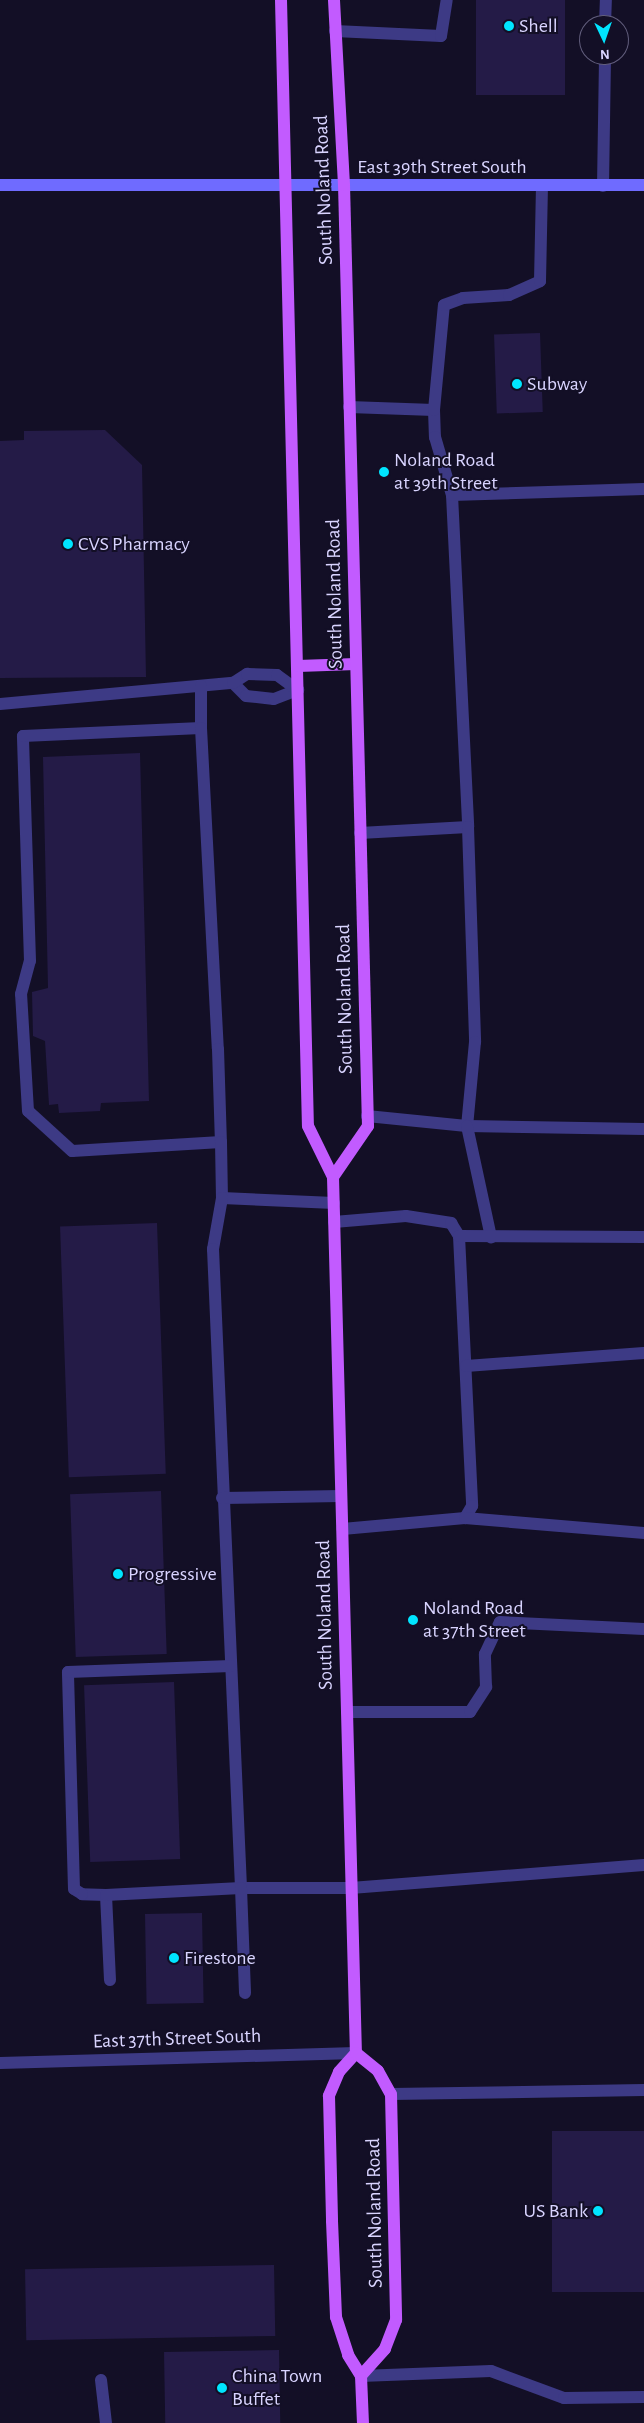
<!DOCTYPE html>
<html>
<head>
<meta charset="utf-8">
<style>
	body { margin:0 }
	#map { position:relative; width:644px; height:2423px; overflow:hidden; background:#130f26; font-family:"Alegreya Sans",sans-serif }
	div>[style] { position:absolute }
	.building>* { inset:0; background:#241b47; transform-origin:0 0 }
	.service>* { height:12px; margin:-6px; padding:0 6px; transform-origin:6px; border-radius:6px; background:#3d3a85 }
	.minor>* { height:12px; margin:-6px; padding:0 6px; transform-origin:6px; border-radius:6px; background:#3d3a85 }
	.secondary>* { height:12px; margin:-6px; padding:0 6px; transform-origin:6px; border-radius:6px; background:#6f6bff }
	.primary>* { height:12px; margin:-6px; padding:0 6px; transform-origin:6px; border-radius:6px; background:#c25bff }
	.dots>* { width:14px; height:14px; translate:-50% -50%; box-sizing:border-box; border:2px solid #130f26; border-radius:50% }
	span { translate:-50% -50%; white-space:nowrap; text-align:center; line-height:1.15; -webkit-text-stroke:4px #130f26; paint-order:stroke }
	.poi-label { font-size:20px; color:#d9d4ff }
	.left { translate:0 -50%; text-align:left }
	.right { translate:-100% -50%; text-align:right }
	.street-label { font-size:20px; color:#d9d4ff }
	.north { position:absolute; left:579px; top:15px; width:50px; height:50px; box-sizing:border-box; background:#130f26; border:1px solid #625e7d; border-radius:50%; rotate:177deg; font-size:14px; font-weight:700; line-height:20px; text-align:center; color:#d9d4ff }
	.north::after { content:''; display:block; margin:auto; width:18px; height:22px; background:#00e5ff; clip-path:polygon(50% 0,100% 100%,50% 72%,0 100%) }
</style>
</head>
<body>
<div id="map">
	<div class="building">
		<i style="left:476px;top:0;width:89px;height:95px"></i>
		<i style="left:540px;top:333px;width:79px;height:46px;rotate:88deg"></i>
		<i style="clip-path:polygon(105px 430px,142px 465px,146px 677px,0 678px,0 441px,24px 440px,24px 431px)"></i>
		<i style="clip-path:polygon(140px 753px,149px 1101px,101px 1103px,100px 1111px,59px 1113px,58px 1104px,49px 1105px,45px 1041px,33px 1036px,32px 992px,48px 988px,43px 757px)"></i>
		<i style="left:157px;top:1223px;width:251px;height:97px;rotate:88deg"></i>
		<i style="left:161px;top:1491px;width:163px;height:91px;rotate:88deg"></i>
		<i style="left:174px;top:1682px;width:177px;height:90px;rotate:88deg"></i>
		<i style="left:202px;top:1913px;width:90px;height:57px;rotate:89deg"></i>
		<i style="left:552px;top:2131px;width:92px;height:161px"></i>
		<i style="left:274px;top:2265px;width:71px;height:249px;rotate:89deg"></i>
		<i style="left:279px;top:2350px;width:73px;height:115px;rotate:89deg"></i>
	</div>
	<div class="service">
		<i style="left:605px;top:25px;width:25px;rotate:-88deg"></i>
		<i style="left:335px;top:31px;width:106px;rotate:2.7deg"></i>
		<i style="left:441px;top:36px;width:36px;rotate:-81deg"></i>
		<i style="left:603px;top:186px;width:131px;rotate:-89.1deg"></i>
		<i style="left:349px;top:407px;width:85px;rotate:2deg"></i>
		<i style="left:434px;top:410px;width:27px;rotate:88deg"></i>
		<i style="left:435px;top:437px;width:60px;rotate:73.7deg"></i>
		<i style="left:452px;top:495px;width:332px;rotate:87.2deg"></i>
		<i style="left:434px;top:410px;width:105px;rotate:-84.6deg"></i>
		<i style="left:444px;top:305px;width:20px;rotate:-20deg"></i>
		<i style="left:463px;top:298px;width:46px;rotate:-3.7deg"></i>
		<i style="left:509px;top:295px;width:34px;rotate:-24deg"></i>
		<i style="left:540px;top:281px;width:95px;rotate:-88.8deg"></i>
		<i style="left:452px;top:495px;width:192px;rotate:-1.8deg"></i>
		<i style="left:233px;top:683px;width:18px;rotate:45deg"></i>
		<i style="left:246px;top:696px;width:28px;rotate:6deg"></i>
		<i style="left:274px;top:699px;width:26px;rotate:-21deg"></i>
		<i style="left:0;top:704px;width:234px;rotate:-5.2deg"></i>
		<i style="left:233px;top:683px;width:17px;rotate:-33deg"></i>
		<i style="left:247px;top:674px;width:30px;rotate:2deg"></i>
		<i style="left:277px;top:675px;width:26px;rotate:36deg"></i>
		<i style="left:201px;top:728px;width:42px;rotate:-90deg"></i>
		<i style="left:360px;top:833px;width:108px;rotate:-3.2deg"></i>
		<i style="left:468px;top:827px;width:215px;rotate:88.1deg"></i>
		<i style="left:475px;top:1042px;width:84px;rotate:95.4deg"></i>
		<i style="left:467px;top:1126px;width:177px;rotate:1deg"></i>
		<i style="left:367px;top:1116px;width:100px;rotate:5.7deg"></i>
		<i style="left:467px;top:1126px;width:114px;rotate:77.8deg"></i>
		<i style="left:221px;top:1142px;width:149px;rotate:176.5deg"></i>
		<i style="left:72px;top:1151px;width:59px;rotate:-137.7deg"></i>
		<i style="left:28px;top:1111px;width:117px;rotate:-93.4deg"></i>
		<i style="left:21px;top:994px;width:34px;rotate:-75deg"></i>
		<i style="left:30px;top:961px;width:225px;rotate:-91.8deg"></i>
		<i style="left:23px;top:736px;width:178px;rotate:-2.6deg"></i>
		<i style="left:201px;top:728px;width:321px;rotate:87deg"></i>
		<i style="left:218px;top:1049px;width:93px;rotate:88.2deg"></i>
		<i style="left:221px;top:1142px;width:56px;rotate:89deg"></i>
		<i style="left:222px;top:1198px;width:112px;rotate:2.6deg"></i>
		<i style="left:222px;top:1198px;width:52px;rotate:100deg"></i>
		<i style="left:213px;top:1249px;width:640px;rotate:87.49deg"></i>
		<i style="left:241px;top:1888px;width:110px"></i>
		<i style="left:351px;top:1888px;width:294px;rotate:-4.5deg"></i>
		<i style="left:334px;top:1222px;width:72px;rotate:-4.8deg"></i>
		<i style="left:406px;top:1216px;width:46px;rotate:8.8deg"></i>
		<i style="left:451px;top:1223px;width:15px;rotate:58deg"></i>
		<i style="left:459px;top:1236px;width:270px;rotate:87.2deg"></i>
		<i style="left:472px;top:1506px;width:14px;rotate:120deg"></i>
		<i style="left:465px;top:1518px;width:123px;rotate:174.9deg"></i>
		<i style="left:459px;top:1236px;width:185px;rotate:0.3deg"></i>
		<i style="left:466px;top:1366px;width:178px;rotate:-4.2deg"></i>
		<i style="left:222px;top:1498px;width:119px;rotate:-1deg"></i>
		<i style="left:465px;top:1518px;width:180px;rotate:4.8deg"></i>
		<i style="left:347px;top:1712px;width:123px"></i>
		<i style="left:470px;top:1712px;width:30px;rotate:-57deg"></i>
		<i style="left:486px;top:1687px;width:33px;rotate:-92deg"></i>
		<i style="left:485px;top:1654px;width:35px;rotate:-65deg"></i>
		<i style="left:500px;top:1622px;width:144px;rotate:2.8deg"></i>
		<i style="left:106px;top:1895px;width:24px;rotate:-178deg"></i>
		<i style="left:82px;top:1894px;width:9px;rotate:-148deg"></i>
		<i style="left:74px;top:1889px;width:217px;rotate:-91.6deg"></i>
		<i style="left:68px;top:1672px;width:163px;rotate:-2.1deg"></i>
		<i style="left:110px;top:1980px;width:85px;rotate:-92.7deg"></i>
		<i style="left:106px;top:1895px;width:135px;rotate:-3deg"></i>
		<i style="left:241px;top:1888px;width:105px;rotate:87.8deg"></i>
		<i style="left:391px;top:2094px;width:253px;rotate:-0.9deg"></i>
		<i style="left:361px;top:2376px;width:130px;rotate:-2.2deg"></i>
		<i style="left:491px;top:2371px;width:78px;rotate:20.3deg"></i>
		<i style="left:564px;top:2398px;width:80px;rotate:-0.7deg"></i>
		<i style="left:101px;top:2380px;width:43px;rotate:83.4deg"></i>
	</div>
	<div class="minor">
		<i style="left:0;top:2063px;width:356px;rotate:-1.6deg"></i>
	</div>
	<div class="secondary">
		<i style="left:0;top:185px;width:644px"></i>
	</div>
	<div class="primary">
		<i style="left:281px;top:0;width:1126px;rotate:88.63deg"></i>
		<i style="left:308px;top:1126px;width:57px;rotate:63.9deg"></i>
		<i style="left:333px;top:1177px;width:876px;rotate:88.5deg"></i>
		<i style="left:356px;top:2053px;width:25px;rotate:132deg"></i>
		<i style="left:339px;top:2072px;width:26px;rotate:113deg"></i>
		<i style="left:329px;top:2096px;width:125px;rotate:88.6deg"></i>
		<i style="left:332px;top:2221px;width:96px;rotate:87.6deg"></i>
		<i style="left:336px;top:2317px;width:40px;rotate:72deg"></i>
		<i style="left:348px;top:2355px;width:25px;rotate:58deg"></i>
		<i style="left:361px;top:2376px;width:47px;rotate:87.6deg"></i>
		<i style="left:298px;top:666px;width:58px;rotate:-2deg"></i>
		<i style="left:333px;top:1177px;width:62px;rotate:-55.5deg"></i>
		<i style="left:368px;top:1126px;width:941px;rotate:-91.46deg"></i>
		<i style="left:344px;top:185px;width:185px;rotate:-93.1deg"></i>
		<i style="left:356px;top:2053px;width:28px;rotate:39deg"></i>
		<i style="left:378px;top:2071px;width:26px;rotate:61deg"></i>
		<i style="left:391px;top:2094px;width:226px;rotate:88.7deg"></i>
		<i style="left:396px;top:2320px;width:31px;rotate:111deg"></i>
		<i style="left:385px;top:2349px;width:36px;rotate:132deg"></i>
	</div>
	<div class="dots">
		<i style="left:509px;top:26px;background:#00e5ff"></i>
		<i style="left:517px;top:384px;background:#00e5ff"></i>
		<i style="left:384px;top:472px;background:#00e5ff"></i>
		<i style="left:68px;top:544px;background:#00e5ff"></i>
		<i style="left:118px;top:1574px;background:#00e5ff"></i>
		<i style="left:413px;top:1620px;background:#00e5ff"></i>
		<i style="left:174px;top:1958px;background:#00e5ff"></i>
		<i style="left:598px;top:2211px;background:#00e5ff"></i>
		<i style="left:222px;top:2388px;background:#00e5ff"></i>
	</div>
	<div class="poi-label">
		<span class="left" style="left:519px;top:26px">Shell</span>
		<span class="left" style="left:527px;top:384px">Subway</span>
		<span class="left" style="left:394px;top:472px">Noland Road<br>at 39th Street</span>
		<span class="left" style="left:78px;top:544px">CVS Pharmacy</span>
		<span class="left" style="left:128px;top:1574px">Progressive</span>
		<span class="left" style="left:423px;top:1620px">Noland Road<br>at 37th Street</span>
		<span class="left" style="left:184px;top:1958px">Firestone</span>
		<span class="right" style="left:588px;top:2211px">US Bank</span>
		<span class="left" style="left:232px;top:2388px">China Town<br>Buffet</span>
	</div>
	<div class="street-label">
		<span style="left:442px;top:167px">East 39th Street South</span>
		<span style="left:324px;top:190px;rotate:-92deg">South Noland Road</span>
		<span style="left:335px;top:594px;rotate:-91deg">South Noland Road</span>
		<span style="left:345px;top:999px;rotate:-91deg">South Noland Road</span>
		<span style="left:325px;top:1615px;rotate:-91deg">South Noland Road</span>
		<span style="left:177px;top:2039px;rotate:-2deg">East 37th Street South</span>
		<span style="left:375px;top:2213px;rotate:-91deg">South Noland Road</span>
	</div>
	<div class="north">N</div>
</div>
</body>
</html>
